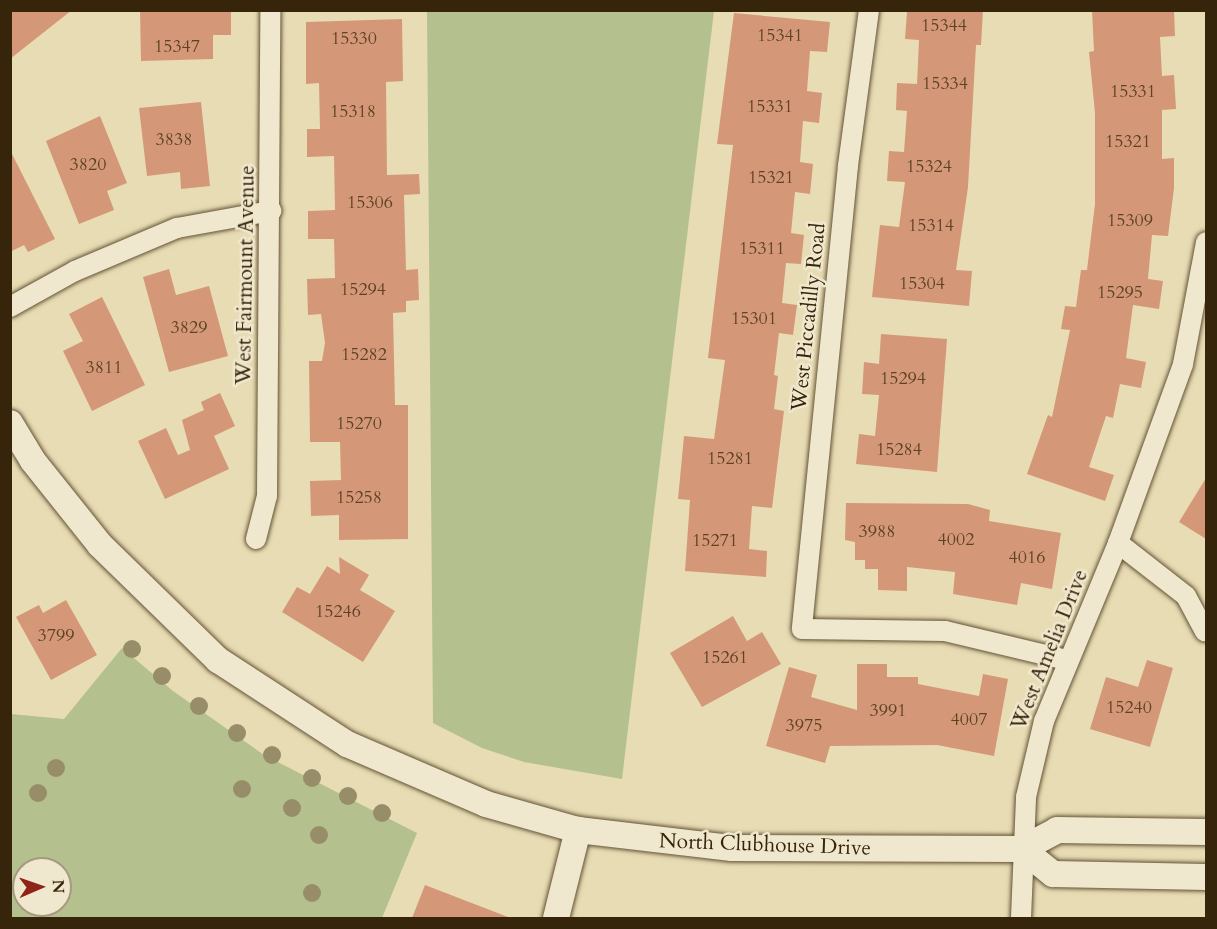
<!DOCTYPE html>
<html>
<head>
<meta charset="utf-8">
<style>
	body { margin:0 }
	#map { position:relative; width:1217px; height:929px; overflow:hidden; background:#e8dcb4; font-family:Cardo,serif }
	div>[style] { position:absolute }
	.green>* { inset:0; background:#b4c18f }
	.building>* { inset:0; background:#d49878 }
	.roads { filter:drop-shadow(0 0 2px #635335) drop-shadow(0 0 2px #635335) }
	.minor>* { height:20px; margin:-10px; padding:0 10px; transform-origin:10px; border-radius:10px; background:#f0e8ce }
	.tertiary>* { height:26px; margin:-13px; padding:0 13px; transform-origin:13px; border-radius:13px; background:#f0e8ce }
	.trees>* { width:18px; height:18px; margin:-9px; border-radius:50%; background:#988d69 }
	span { translate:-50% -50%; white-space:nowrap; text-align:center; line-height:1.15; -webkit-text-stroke:5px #f0e8ce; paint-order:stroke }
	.number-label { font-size:18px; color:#5e4226 }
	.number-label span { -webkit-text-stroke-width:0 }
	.street-label { font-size:21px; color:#37250b }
	.frame { position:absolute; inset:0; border:12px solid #37250b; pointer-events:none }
	.north { position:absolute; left:12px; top:857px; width:60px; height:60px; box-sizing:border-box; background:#f0e8ce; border:2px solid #a69a80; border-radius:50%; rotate:88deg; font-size:16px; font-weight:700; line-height:24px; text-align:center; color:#37250b }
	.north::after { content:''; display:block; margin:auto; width:21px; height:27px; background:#8f2418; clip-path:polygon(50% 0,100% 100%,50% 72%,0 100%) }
</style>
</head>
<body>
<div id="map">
	<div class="green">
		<i style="clip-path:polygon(427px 11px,714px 11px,622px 779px,524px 762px,482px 748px,433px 723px)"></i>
		<i style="clip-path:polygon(evenodd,122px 648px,173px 691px,264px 755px,417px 833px,382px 918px,11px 918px,11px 714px,64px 719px,122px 648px,24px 869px,60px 869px,60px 905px,24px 905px,24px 869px)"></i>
	</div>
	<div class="building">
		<i style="clip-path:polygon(10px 10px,72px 10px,10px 59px)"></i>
		<i style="clip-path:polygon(140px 10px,231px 10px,231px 35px,213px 35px,213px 59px,141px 61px)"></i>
		<i style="clip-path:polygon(983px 10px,981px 45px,976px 45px,968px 187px,956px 270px,972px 271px,969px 306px,872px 297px,880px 225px,899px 227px,905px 182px,887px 181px,889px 151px,904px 152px,907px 111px,896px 110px,897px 83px,917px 84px,919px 40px,905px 39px,907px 12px)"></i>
		<i style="clip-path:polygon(1092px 10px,1174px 10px,1175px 36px,1160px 37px,1162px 76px,1174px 75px,1176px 109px,1162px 110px,1162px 159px,1174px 158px,1174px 188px,1168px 236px,1152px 235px,1148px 279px,1163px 281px,1159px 309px,1133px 305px,1126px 358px,1146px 362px,1141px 388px,1120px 384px,1113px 418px,1106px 416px,1089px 467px,1114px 475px,1105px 501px,1027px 474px,1048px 415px,1052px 417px,1070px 330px,1061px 329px,1065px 306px,1076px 307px,1081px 270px,1087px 270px,1095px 204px,1095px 113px,1089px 52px,1094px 51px)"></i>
		<i style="clip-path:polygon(734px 13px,830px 22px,827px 52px,810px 51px,807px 91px,822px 93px,819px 123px,803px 121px,800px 162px,813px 164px,810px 194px,795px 192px,791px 233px,804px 235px,801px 264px,786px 263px,782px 303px,797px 305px,793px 335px,779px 333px,774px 375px,778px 376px,774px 409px,784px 411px,772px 508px,752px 506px,749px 549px,767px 551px,766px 577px,685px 571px,690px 500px,678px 499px,684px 436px,714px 439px,725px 360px,708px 358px,733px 145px,717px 144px)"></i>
		<i style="clip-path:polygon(402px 19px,403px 81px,386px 82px,387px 175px,419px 174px,420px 194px,404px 195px,406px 270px,418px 269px,419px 300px,406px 301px,406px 312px,393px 313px,395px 405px,408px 405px,408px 539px,339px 540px,339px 515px,311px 516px,310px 481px,341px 480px,340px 442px,310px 442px,309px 361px,322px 361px,325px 343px,321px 314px,308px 315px,307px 279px,335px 278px,334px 239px,308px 239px,308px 211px,335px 210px,334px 156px,307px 157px,307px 129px,320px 129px,319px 83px,306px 84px,306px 22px)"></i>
		<i style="clip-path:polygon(201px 102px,210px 186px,181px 189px,180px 172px,147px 176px,139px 108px)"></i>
		<i style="clip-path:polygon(100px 116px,127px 183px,107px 191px,114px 210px,79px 224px,46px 141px)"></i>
		<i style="clip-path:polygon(10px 150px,55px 239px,28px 252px,24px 245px,10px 252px)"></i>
		<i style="clip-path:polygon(169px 269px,176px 295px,209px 286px,228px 356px,169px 372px,143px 277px)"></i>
		<i style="clip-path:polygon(102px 297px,145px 385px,92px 411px,63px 351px,83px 341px,69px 314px)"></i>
		<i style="clip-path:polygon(881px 334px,947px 339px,937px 472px,856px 464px,859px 434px,875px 436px,879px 395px,862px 394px,864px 362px,879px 364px)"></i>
		<i style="clip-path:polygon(220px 393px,235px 426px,214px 436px,229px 469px,165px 499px,138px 441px,166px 428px,178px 455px,190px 450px,182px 420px,204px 410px,201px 402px)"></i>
		<i style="clip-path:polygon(1206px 478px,1206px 539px,1179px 522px)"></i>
		<i style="clip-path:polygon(846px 503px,968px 504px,990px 510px,989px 521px,1061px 533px,1052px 589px,1021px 583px,1017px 605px,953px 594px,955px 572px,907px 567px,907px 591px,878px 590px,878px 569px,865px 569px,865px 560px,855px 560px,855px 542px,845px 540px)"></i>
		<i style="clip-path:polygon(339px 557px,369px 575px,360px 590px,395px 611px,363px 662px,282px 612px,297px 587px,310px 594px,327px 566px,340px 574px)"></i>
		<i style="clip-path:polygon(66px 600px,97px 655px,51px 680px,16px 617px,39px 605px,43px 613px)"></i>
		<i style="clip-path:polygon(733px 616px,747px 641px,762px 632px,781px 664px,702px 707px,670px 653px)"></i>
		<i style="clip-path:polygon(1147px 660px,1173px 668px,1150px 747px,1090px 729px,1106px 677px,1138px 687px)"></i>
		<i style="clip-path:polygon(857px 664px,887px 664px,887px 677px,918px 677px,918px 684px,979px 696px,983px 674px,1008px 679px,994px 756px,937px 745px,830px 746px,825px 763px,766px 746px,789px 667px,817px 675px,811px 697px,857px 710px)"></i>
		<i style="clip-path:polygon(425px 885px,508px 917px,507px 918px,412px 918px)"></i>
	</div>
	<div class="roads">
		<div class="minor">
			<i style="left:869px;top:10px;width:157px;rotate:97.7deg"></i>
			<i style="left:848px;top:166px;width:465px;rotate:95.7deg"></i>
			<i style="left:802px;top:629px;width:143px;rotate:0.8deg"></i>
			<i style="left:945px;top:631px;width:125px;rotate:13.4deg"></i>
			<i style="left:10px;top:307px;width:74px;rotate:-29deg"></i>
			<i style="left:75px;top:271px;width:111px;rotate:-22.9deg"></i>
			<i style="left:177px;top:228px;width:96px;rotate:-10.3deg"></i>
			<i style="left:256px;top:539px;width:44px;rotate:-75.7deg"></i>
			<i style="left:267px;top:496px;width:486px;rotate:-89.6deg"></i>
			<i style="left:1118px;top:543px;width:86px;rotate:37.9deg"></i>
			<i style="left:1186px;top:596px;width:40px;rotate:62deg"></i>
			<i style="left:1021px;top:918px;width:121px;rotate:-87.6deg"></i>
			<i style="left:1026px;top:797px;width:78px;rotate:-76.7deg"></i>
			<i style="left:1044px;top:721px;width:193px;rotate:-67.4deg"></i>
			<i style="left:1118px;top:543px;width:190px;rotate:-70deg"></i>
			<i style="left:1183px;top:364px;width:124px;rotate:-79.3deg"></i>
		</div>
		<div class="tertiary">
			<i style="left:10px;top:423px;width:44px;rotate:58.8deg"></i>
			<i style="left:33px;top:461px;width:107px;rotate:51.4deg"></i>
			<i style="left:100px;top:545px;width:165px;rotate:44.3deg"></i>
			<i style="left:218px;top:660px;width:154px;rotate:33.1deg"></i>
			<i style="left:347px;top:744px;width:151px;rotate:23.3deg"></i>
			<i style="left:486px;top:804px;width:96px;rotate:15.8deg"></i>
			<i style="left:578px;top:830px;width:155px;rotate:6.7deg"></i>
			<i style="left:732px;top:848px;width:290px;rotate:0.2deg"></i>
			<i style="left:1022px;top:849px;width:40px;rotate:-28deg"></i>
			<i style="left:1057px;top:830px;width:149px;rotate:0.8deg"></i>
			<i style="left:1022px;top:849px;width:40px;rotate:39deg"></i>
			<i style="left:1053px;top:874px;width:153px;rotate:1.1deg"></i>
			<i style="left:556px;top:918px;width:91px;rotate:-76deg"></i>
		</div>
	</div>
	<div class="trees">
		<i style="left:132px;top:649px"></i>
		<i style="left:162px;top:676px"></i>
		<i style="left:199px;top:706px"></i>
		<i style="left:237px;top:733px"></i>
		<i style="left:272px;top:755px"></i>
		<i style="left:56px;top:768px"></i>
		<i style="left:312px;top:778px"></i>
		<i style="left:242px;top:789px"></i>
		<i style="left:38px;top:793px"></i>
		<i style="left:348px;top:796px"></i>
		<i style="left:292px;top:808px"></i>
		<i style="left:382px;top:813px"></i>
		<i style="left:319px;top:835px"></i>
		<i style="left:312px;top:893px"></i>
	</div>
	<div class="number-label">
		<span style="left:944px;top:26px">15344</span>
		<span style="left:780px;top:36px">15341</span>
		<span style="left:354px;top:39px">15330</span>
		<span style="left:177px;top:47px">15347</span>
		<span style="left:945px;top:84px">15334</span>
		<span style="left:1133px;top:92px">15331</span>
		<span style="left:770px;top:107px">15331</span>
		<span style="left:353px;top:112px">15318</span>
		<span style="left:174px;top:140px">3838</span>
		<span style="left:1128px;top:142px">15321</span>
		<span style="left:88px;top:165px">3820</span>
		<span style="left:929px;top:167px">15324</span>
		<span style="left:771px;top:178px">15321</span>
		<span style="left:370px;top:203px">15306</span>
		<span style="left:1130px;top:221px">15309</span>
		<span style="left:931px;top:226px">15314</span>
		<span style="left:762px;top:249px">15311</span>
		<span style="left:922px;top:284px">15304</span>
		<span style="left:363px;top:290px">15294</span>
		<span style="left:1120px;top:293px">15295</span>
		<span style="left:754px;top:319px">15301</span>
		<span style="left:189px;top:328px">3829</span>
		<span style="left:364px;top:355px">15282</span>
		<span style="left:104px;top:368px">3811</span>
		<span style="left:903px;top:379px">15294</span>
		<span style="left:359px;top:424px">15270</span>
		<span style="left:899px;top:450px">15284</span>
		<span style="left:730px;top:459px">15281</span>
		<span style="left:359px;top:498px">15258</span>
		<span style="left:877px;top:532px">3988</span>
		<span style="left:956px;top:540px">4002</span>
		<span style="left:715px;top:541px">15271</span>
		<span style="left:1027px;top:558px">4016</span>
		<span style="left:338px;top:612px">15246</span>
		<span style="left:56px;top:636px">3799</span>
		<span style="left:725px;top:658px">15261</span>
		<span style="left:1129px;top:708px">15240</span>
		<span style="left:888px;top:711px">3991</span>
		<span style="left:969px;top:720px">4007</span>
		<span style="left:804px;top:726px">3975</span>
	</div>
	<div class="street-label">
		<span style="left:246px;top:275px;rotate:-89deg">West Fairmount Avenue</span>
		<span style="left:809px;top:317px;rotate:-84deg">West Piccadilly Road</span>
		<span style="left:1050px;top:650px;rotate:-68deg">West Amelia Drive</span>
		<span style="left:765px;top:845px;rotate:2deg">North Clubhouse Drive</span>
	</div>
	<div class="frame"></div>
	<div class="north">N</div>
</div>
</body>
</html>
